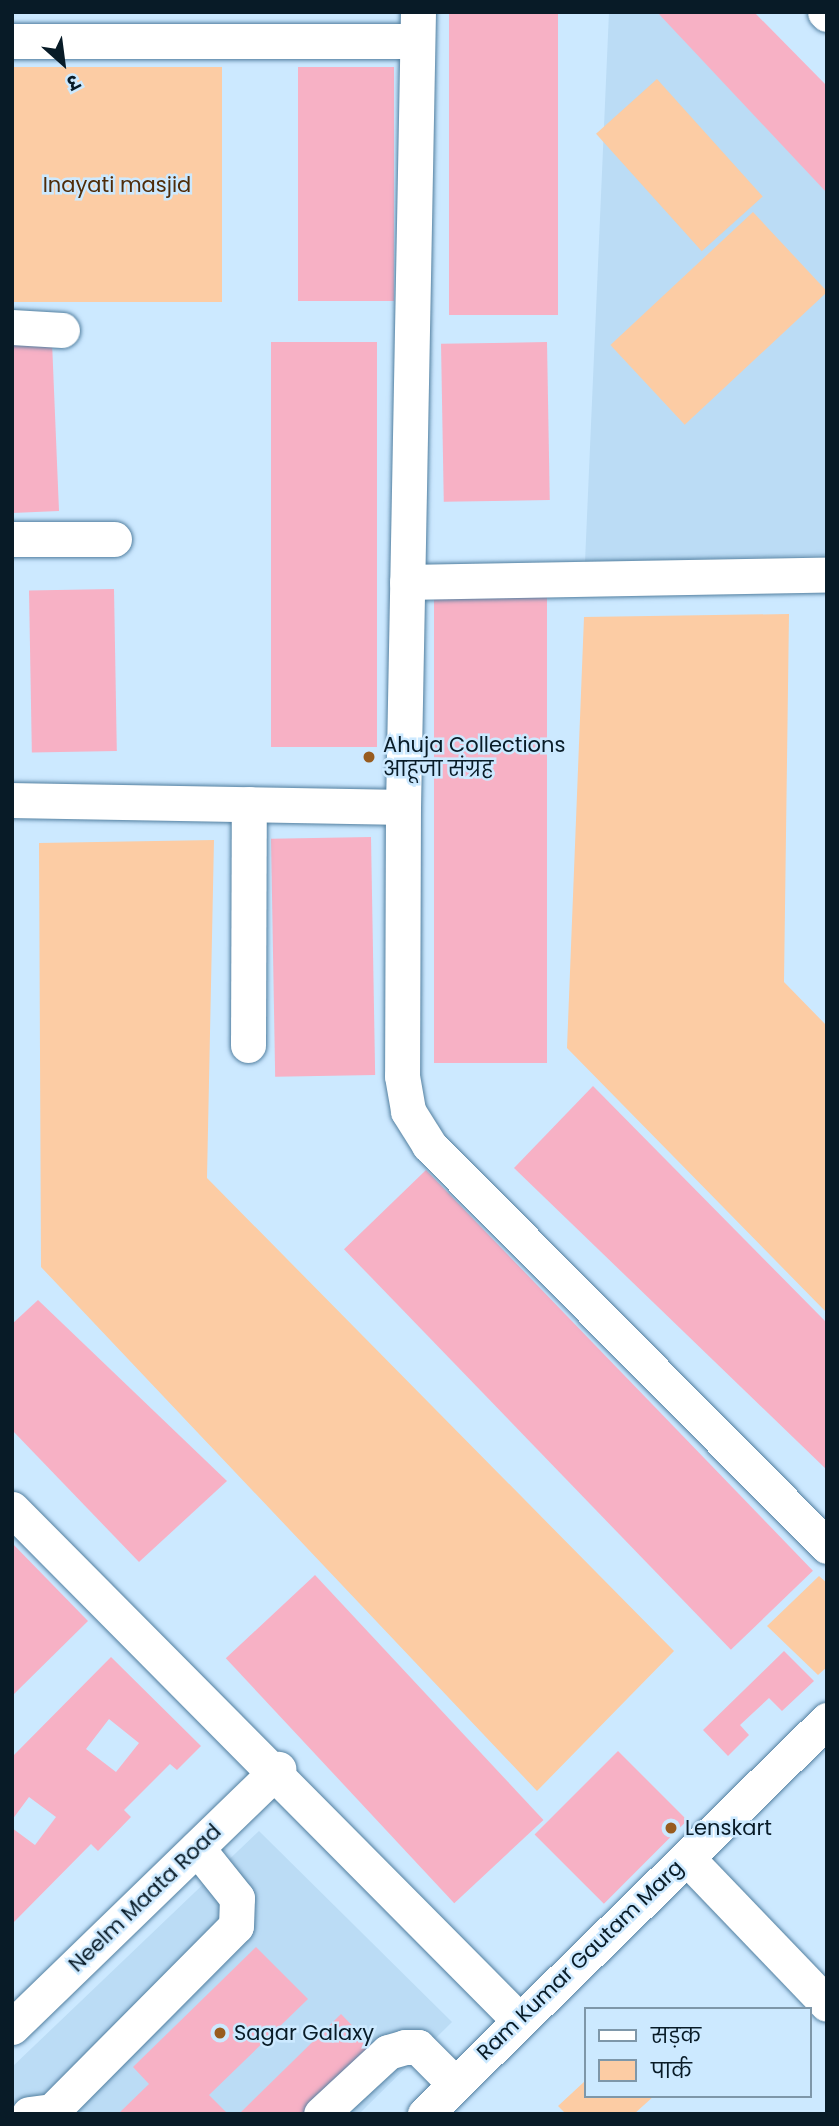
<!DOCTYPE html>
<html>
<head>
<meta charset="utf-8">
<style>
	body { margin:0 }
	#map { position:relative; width:839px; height:2126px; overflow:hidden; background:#cce9ff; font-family:Poppins,"Noto Sans Devanagari",sans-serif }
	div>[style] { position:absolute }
	.built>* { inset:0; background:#bbdcf5 }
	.green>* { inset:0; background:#fccca4; transform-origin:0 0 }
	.building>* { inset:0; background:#f7b1c5; transform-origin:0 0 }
	.roads { filter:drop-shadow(0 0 2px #527fa0) drop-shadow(0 0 2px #527fa0) }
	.minor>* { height:35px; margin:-17.5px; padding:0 17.5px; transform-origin:17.5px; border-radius:17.5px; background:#fff }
	.dots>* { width:19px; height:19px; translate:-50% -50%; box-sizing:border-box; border:4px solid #cce9ff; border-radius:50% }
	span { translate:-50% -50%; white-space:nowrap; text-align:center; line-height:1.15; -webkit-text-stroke:5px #cce9ff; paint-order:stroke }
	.park-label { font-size:21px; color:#4f2c09 }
	.poi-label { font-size:21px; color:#081b27 }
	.left { translate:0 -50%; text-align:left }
	.street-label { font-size:21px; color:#081b27 }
	.frame { position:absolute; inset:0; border:14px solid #081b27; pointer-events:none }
	.legend { position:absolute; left:584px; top:2007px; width:228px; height:91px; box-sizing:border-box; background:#cce9ff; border:2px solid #7e97a9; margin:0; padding:9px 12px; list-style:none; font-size:21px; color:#081b27 }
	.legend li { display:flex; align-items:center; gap:14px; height:35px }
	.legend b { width:35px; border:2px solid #7e97a9 }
	.north { position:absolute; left:28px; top:28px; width:70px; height:70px; -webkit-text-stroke:5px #cce9ff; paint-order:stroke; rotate:152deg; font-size:19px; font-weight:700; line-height:28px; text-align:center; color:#081b27 }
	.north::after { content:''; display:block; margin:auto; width:24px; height:32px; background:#081b27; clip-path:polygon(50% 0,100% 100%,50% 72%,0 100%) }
</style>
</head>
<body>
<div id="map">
	<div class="built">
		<i style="clip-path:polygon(609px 12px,753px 12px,827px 87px,827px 555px,585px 562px)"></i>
		<i style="clip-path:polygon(259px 1831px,452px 2022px,359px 2114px,12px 2114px,12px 2067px)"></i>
	</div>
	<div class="green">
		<i style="left:12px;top:67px;width:210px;height:235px"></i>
		<i style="left:657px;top:79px;width:158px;height:82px;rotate:48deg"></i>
		<i style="left:753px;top:212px;width:109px;height:195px;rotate:47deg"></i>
		<i style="clip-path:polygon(789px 614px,784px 982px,827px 1026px,827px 1313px,567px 1048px,584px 617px)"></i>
		<i style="clip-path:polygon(214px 840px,207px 1178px,674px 1651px,537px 1791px,41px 1267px,39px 843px)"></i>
		<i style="clip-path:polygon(819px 1576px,827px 1583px,827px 1667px,818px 1675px,767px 1626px)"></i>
		<i style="clip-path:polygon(585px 2081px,585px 2096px,654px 2096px,634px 2114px,566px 2114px,558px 2106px)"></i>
	</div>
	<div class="building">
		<i style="left:449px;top:12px;width:109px;height:303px"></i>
		<i style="clip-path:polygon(657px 12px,754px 12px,827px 86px,827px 193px)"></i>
		<i style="left:394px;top:67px;width:234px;height:96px;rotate:90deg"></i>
		<i style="clip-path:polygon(52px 342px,59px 511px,12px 513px,12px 344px)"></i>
		<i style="left:377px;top:342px;width:405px;height:106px;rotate:90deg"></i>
		<i style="left:547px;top:342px;width:158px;height:106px;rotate:89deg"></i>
		<i style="left:114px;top:589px;width:162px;height:85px;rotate:89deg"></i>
		<i style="left:547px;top:592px;width:471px;height:113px;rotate:90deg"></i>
		<i style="left:371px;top:837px;width:238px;height:100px;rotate:89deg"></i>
		<i style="clip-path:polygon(593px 1086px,827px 1323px,827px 1470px,514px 1168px)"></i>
		<i style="left:426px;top:1170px;width:557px;height:114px;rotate:46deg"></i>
		<i style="clip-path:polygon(38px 1300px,227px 1481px,139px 1562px,12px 1430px,12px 1324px)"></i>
		<i style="clip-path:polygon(12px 1543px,88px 1621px,12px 1696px)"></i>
		<i style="left:315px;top:1575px;width:335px;height:122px;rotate:47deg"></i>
		<i style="clip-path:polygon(784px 1651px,814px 1681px,782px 1711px,769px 1698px,740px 1725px,749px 1735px,728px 1756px,703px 1730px)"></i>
		<i style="clip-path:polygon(evenodd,111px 1657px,201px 1746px,177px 1770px,170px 1764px,124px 1810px,131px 1817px,98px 1851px,91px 1844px,12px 1924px,12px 1828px,35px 1845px,56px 1817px,29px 1797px,12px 1820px,12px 1757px,111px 1657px,109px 1719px,139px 1743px,116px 1772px,86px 1749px,109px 1719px)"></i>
		<i style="left:618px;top:1751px;width:98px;height:118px;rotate:45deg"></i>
		<i style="clip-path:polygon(256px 1947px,308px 1999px,209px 2095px,228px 2114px,118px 2114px,149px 2084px,133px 2067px)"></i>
		<i style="clip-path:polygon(341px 2014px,375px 2049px,309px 2114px,239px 2114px)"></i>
	</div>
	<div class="roads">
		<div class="minor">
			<i style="left:418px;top:12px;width:795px;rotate:91.08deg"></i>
			<i style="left:403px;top:807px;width:269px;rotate:90.2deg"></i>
			<i style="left:402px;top:1076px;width:36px;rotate:80deg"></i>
			<i style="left:408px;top:1111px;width:40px;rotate:58deg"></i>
			<i style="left:429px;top:1145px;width:565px;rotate:45.22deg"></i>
			<i style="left:825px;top:12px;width:3px;rotate:45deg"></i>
			<i style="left:12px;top:41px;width:404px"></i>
			<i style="left:12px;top:327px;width:50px;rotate:3.4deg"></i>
			<i style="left:12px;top:539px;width:102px"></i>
			<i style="left:407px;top:582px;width:420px;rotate:-1deg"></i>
			<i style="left:12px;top:800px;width:391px;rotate:1deg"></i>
			<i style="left:248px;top:1045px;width:241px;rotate:-89.8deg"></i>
			<i style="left:12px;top:1509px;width:718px;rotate:45.23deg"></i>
			<i style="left:687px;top:1858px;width:202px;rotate:46.2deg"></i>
			<i style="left:12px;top:2027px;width:371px;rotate:-44.1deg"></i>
			<i style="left:29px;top:2114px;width:23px;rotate:-7deg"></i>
			<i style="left:52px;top:2111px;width:261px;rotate:-45.2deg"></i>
			<i style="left:236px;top:1926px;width:28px;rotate:-88deg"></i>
			<i style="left:237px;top:1898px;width:64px;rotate:-128.7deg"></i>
			<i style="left:321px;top:2114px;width:91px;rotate:-42.8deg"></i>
			<i style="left:388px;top:2052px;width:18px;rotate:-16deg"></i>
			<i style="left:405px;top:2047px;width:13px"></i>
			<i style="left:418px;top:2047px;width:51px;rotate:45deg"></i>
			<i style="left:425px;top:2114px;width:563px;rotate:-44.42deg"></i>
		</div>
	</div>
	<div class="dots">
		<i style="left:369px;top:757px;background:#985c1f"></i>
		<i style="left:671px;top:1828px;background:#985c1f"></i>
		<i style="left:220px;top:2033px;background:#985c1f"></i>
	</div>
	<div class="park-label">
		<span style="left:117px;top:185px">Inayati masjid</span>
	</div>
	<div class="poi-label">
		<span class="left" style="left:383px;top:757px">Ahuja Collections<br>आहूजा संग्रह</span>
		<span class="left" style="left:685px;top:1828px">Lenskart</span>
		<span class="left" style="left:234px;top:2033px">Sagar Galaxy</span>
	</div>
	<div class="street-label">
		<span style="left:145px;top:1898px;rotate:-44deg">Neelm Maata Road</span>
		<span style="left:580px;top:1960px;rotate:-44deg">Ram Kumar Gautam Marg</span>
	</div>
	<div class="frame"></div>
	<ul class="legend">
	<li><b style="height:9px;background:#fff"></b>सड़क</li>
	<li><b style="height:19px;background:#fccca4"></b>पार्क</li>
	</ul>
	<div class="north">उ</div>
</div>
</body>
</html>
